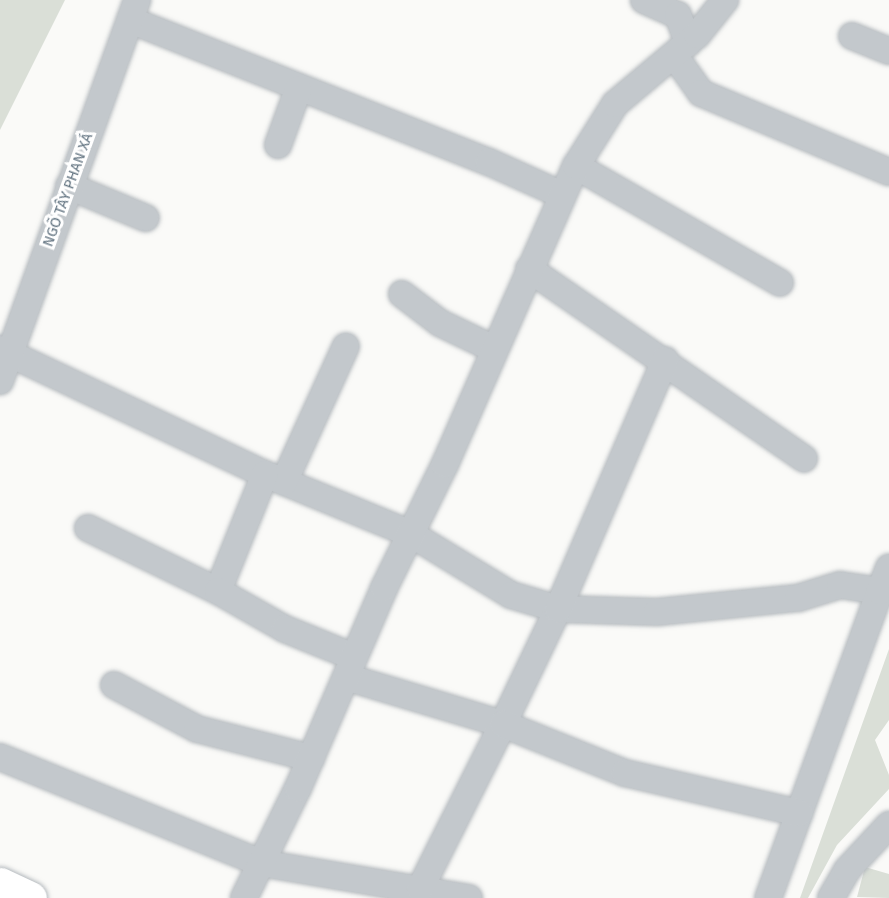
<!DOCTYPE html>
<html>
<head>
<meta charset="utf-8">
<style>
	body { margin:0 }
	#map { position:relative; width:889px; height:898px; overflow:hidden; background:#fafaf8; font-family:"Fira Sans",sans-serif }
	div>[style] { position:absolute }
	.green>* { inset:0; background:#dadfd7 }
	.roads { filter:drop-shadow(0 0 2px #b5babe) drop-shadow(0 0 2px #b5babe) }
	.minor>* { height:26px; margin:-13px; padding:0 13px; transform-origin:13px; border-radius:13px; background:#c3c8cc }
	.major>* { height:33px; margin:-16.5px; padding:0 16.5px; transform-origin:16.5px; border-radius:16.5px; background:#fff }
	span { translate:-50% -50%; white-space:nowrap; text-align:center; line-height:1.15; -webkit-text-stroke:6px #fff; paint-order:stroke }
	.street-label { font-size:15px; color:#657683 }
</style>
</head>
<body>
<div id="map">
	<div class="green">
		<i style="clip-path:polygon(0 0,65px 0,0 130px)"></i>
		<i style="clip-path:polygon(889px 649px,889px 720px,875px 740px,889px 775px,889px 789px,837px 845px,808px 898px,800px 898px)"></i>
		<i style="clip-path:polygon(865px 867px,889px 874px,889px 898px,857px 897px)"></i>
	</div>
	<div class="roads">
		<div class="minor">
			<i style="left:644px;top:0;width:37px;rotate:24deg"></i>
			<i style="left:678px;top:15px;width:30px;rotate:70deg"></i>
			<i style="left:130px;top:20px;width:386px;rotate:21.6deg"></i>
			<i style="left:489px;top:162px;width:80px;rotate:24.3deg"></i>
			<i style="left:852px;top:36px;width:40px;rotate:22deg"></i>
			<i style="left:674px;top:55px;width:47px;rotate:54.6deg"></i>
			<i style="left:701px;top:93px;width:204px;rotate:22.8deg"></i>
			<i style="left:278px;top:145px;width:59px;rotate:-70deg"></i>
			<i style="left:576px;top:166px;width:235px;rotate:29.8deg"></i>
			<i style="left:69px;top:186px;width:83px;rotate:22.6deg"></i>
			<i style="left:529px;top:269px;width:334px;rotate:34.6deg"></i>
			<i style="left:402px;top:294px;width:48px;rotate:37.3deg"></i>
			<i style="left:440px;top:323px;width:60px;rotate:25.7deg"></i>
			<i style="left:0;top:349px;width:293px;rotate:25.3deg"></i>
			<i style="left:265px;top:474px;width:158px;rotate:22.3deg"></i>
			<i style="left:411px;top:534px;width:117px;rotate:31.4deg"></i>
			<i style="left:511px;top:595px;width:49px;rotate:16.6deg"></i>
			<i style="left:558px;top:609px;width:99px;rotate:1.7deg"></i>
			<i style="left:657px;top:612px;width:142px;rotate:-5.7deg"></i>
			<i style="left:798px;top:598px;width:44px;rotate:-17.2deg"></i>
			<i style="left:840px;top:585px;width:40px;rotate:8.5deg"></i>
			<i style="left:880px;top:591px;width:327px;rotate:110deg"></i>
			<i style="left:0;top:381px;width:405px;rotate:-70.2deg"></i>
			<i style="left:284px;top:482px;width:149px;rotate:-65.5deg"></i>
			<i style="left:88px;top:528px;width:144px;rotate:25.9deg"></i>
			<i style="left:218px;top:591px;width:126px;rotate:-68.1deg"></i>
			<i style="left:218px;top:591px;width:77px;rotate:29.6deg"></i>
			<i style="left:285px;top:629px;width:74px;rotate:22.1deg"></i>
			<i style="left:880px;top:591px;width:25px;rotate:-69deg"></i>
			<i style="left:346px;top:677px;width:164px;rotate:16.7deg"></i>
			<i style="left:503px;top:724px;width:127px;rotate:-64.4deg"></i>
			<i style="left:558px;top:609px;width:271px;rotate:-66.7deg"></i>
			<i style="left:114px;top:685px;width:94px;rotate:27.9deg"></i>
			<i style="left:197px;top:729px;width:118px;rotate:14.3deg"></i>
			<i style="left:0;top:757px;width:282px;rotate:22.1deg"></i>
			<i style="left:261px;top:863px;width:211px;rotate:9.6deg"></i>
			<i style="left:420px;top:889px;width:185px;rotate:-63.3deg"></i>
			<i style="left:503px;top:724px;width:131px;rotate:21.9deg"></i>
			<i style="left:625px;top:773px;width:179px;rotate:12.9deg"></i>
			<i style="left:244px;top:898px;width:123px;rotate:-63.9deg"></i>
			<i style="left:298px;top:788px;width:218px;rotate:-66.7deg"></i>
			<i style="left:384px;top:588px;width:138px;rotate:-63.8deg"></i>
			<i style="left:445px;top:464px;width:326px;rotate:-66.3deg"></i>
			<i style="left:576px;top:166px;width:73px;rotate:-57.8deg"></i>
			<i style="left:615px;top:104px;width:107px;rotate:-40.1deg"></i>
			<i style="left:697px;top:35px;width:45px;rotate:-51.3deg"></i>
			<i style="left:831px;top:898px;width:32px;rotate:-60deg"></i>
			<i style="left:847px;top:870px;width:62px;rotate:-47deg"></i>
		</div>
		<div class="major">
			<i style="left:0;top:884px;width:33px;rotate:25deg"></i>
		</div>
	</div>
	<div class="street-label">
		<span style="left:68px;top:190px;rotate:-70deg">NGÕ TÂY PHAN XÁ</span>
	</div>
</div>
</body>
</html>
